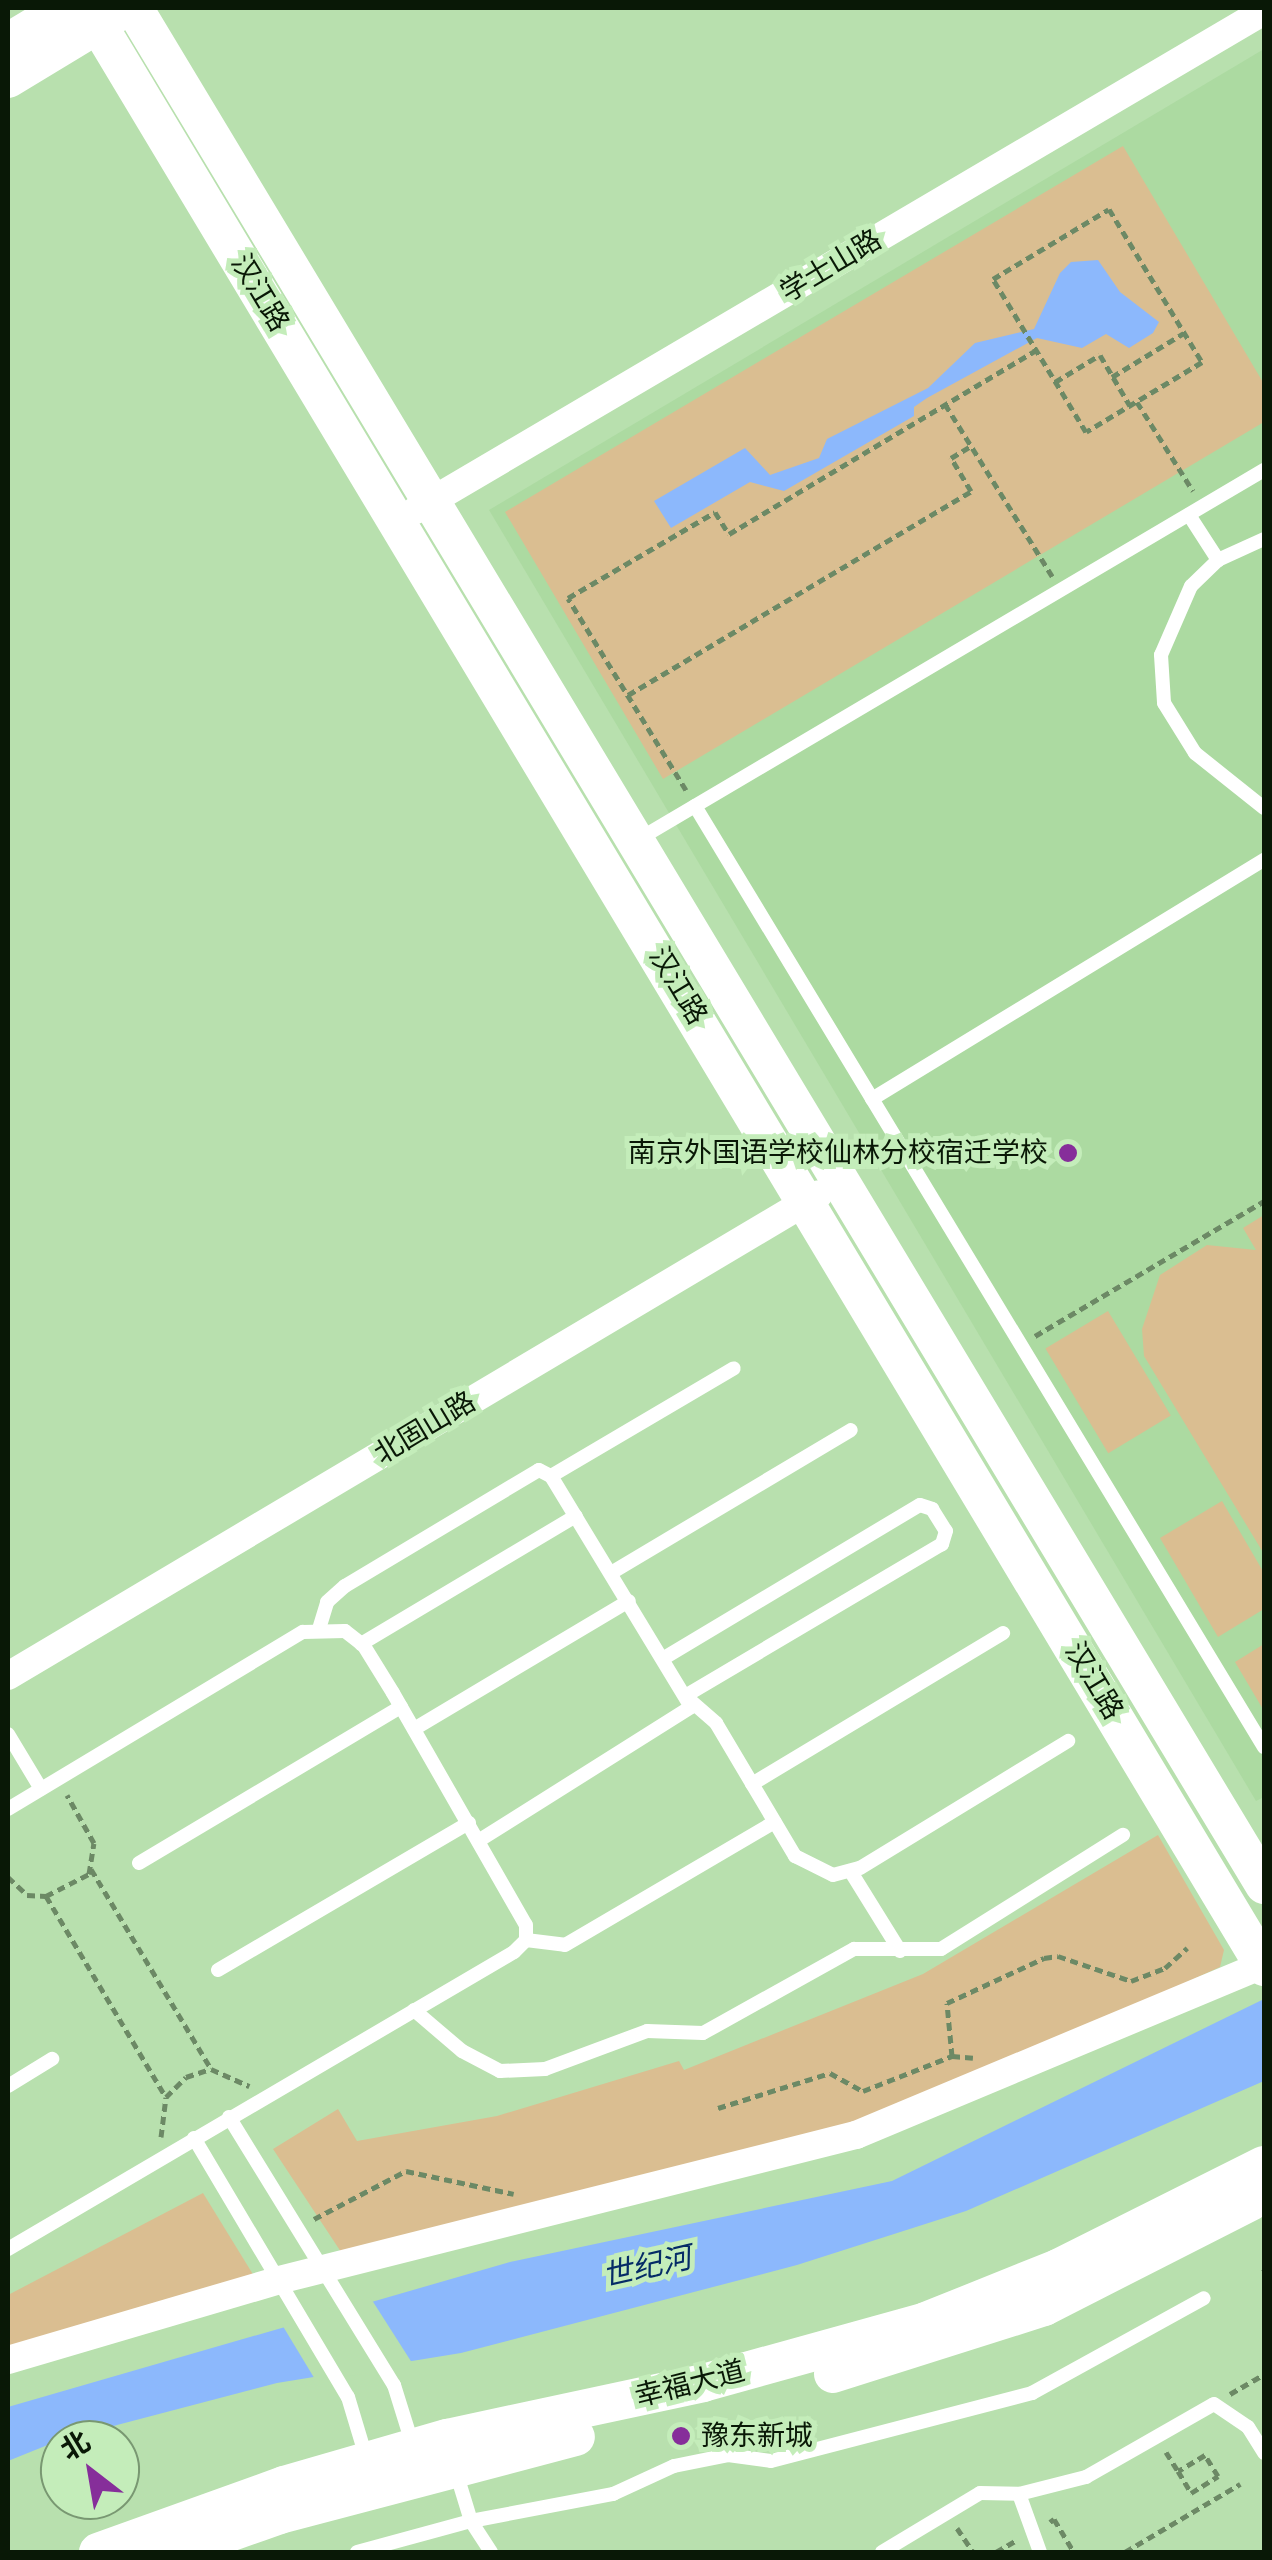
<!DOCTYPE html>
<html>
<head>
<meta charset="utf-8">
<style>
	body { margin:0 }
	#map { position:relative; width:1272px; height:2560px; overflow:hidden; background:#b8e0ae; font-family:"Fira Sans Condensed","Noto Sans SC",sans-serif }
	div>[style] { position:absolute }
	.built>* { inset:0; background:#acdaa1 }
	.green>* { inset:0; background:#dabe91; transform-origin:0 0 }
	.water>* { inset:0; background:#8cb8fc }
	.pier>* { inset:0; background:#b8e0ae }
	.path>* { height:5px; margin-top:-2.5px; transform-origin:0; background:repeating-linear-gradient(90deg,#6c8965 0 8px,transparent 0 13px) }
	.lane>* { height:14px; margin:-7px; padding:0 7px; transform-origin:7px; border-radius:7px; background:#fff }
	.street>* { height:28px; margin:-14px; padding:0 14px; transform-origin:14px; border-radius:14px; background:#fff }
	.secondary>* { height:38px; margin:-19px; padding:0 19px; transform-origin:19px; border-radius:19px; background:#fff }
	.dots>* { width:28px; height:28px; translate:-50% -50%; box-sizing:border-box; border:5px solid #c4edba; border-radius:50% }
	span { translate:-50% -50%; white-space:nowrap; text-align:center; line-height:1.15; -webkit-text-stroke:10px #c4edba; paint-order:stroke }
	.street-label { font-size:28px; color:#091806 }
	.poi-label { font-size:28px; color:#091806 }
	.right { translate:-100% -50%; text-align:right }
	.left { translate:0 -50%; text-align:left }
	.water-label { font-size:30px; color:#052b66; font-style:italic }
	.frame { position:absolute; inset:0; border:10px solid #091806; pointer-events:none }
	.north { position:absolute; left:40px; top:2420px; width:100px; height:100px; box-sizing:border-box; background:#c4edba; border:2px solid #799872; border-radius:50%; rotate:329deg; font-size:28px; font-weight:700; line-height:40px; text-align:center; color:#091806 }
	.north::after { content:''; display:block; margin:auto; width:35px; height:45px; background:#862e9a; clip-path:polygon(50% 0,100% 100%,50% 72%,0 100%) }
</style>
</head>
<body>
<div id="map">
	<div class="built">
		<i style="clip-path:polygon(1264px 49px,1264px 1797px,1256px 1801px,489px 510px)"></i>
	</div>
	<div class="green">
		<i style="clip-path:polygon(1123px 146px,1264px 384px,1264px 422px,663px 779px,505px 512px)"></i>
		<i style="clip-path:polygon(1264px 1215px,1264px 1554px,1144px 1356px,1142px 1329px,1160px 1275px,1207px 1245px,1256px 1250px,1243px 1228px)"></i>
		<i style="left:1108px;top:1311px;width:122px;height:73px;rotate:59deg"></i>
		<i style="clip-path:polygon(1222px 1501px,1264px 1573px,1264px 1609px,1218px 1637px,1160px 1538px)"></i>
		<i style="clip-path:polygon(1264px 1644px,1264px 1711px,1235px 1662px)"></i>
		<i style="clip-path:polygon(1158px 1835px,1224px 1950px,1220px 1967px,950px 2090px,781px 2146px,343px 2255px,273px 2149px,338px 2109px,357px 2141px,497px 2116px,679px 2061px,684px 2070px,923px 1974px)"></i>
		<i style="clip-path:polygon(203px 2193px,254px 2276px,8px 2349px,8px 2295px)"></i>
	</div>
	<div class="water">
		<i style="clip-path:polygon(1098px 260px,1120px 292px,1159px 322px,1153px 333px,1129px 348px,1106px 334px,1082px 348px,1037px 338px,927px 398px,914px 407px,914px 416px,784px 491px,750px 482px,671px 528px,654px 501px,745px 448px,770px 475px,819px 458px,827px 439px,928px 388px,975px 343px,1034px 329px,1060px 273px,1071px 262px)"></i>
		<i style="clip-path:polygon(1264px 1999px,1264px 2081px,966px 2211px,797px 2265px,461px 2353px,277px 2383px,60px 2440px,8px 2461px,8px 2407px,510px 2262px,892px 2181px)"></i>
	</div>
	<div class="pier">
		<i style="clip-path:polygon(370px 2297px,414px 2366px,316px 2381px,281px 2323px)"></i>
	</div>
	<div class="path">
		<i style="left:1109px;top:209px;width:179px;rotate:58.7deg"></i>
		<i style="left:1202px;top:362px;width:135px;rotate:148.9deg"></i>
		<i style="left:1086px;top:432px;width:179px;rotate:-121.3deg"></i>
		<i style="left:993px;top:279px;width:135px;rotate:-31.1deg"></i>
		<i style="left:1112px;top:377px;width:84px;rotate:-31.4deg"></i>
		<i style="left:1055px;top:382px;width:52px;rotate:-31deg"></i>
		<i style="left:1100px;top:355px;width:59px;rotate:59.5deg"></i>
		<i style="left:1137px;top:402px;width:105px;rotate:57.8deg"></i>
		<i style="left:945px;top:404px;width:203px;rotate:58.1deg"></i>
		<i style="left:628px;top:695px;width:399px;rotate:-30.7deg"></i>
		<i style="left:971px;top:491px;width:39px;rotate:-121deg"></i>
		<i style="left:951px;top:458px;width:23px;rotate:-31deg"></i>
		<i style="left:686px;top:790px;width:225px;rotate:-121.6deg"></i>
		<i style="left:568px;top:598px;width:170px;rotate:-30.3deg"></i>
		<i style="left:715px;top:512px;width:26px;rotate:58deg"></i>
		<i style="left:729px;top:534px;width:358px;rotate:-30.9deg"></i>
		<i style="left:1035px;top:1336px;width:266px;rotate:-30.5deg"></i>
		<i style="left:91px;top:1869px;width:233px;rotate:59deg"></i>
		<i style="left:8px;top:1877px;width:26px;rotate:43deg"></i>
		<i style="left:27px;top:1895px;width:19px;rotate:3deg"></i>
		<i style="left:46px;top:1896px;width:48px;rotate:-27.1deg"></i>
		<i style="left:89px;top:1874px;width:31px;rotate:-81deg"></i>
		<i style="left:94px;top:1843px;width:55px;rotate:-119.4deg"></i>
		<i style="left:46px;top:1896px;width:234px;rotate:59.2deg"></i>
		<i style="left:952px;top:2056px;width:21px;rotate:5deg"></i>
		<i style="left:718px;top:2108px;width:117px;rotate:-17.4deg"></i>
		<i style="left:830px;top:2073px;width:38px;rotate:29deg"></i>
		<i style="left:863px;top:2091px;width:96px;rotate:-21.5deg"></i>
		<i style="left:952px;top:2056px;width:53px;rotate:-95.4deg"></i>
		<i style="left:947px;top:2003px;width:107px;rotate:-24.9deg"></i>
		<i style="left:1044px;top:1958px;width:14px;rotate:-8deg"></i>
		<i style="left:1058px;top:1956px;width:77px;rotate:18.9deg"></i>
		<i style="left:1131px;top:1981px;width:36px;rotate:-21deg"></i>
		<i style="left:1165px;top:1968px;width:30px;rotate:-42deg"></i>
		<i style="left:161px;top:2137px;width:40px;rotate:-82.9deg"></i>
		<i style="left:166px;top:2097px;width:28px;rotate:-45deg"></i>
		<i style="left:186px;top:2077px;width:26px;rotate:-18deg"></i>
		<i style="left:211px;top:2069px;width:42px;rotate:24.1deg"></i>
		<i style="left:314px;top:2219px;width:104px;rotate:-27.6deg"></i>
		<i style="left:406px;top:2171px;width:110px;rotate:12deg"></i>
		<i style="left:1263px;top:2272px;width:1px;rotate:-45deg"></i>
		<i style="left:1230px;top:2394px;width:39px;rotate:-30deg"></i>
		<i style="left:1166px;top:2452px;width:22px;rotate:58deg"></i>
		<i style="left:1178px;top:2471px;width:26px;rotate:59deg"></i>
		<i style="left:1191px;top:2493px;width:32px;rotate:-32deg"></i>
		<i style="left:1218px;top:2476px;width:25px;rotate:-122deg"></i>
		<i style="left:1205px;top:2455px;width:31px;rotate:149deg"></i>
		<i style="left:1050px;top:2522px;width:5px;rotate:-37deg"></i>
		<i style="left:1054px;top:2519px;width:39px;rotate:59deg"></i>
		<i style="left:957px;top:2528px;width:29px;rotate:56deg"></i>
		<i style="left:996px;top:2552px;width:22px;rotate:-30deg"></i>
		<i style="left:1125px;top:2552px;width:134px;rotate:-30.6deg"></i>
	</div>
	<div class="lane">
		<i style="left:1189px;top:515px;width:54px;rotate:57.2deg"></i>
		<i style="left:1264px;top:539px;width:51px;rotate:155.5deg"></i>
		<i style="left:1218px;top:560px;width:37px;rotate:136deg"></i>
		<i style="left:1191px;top:586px;width:75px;rotate:113.5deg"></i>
		<i style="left:1161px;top:655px;width:48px;rotate:86.4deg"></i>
		<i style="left:1164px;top:703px;width:59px;rotate:58.2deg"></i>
		<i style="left:1195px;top:753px;width:88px;rotate:38.6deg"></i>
		<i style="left:695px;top:806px;width:1100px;rotate:58.84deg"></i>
		<i style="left:639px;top:839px;width:726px;rotate:-30.56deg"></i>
		<i style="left:872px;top:1099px;width:459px;rotate:-31.4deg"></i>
		<i style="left:551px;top:1476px;width:212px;rotate:-30.5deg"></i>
		<i style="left:611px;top:1573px;width:279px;rotate:-30.8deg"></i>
		<i style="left:319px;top:1629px;width:28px;rotate:-73deg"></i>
		<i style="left:327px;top:1602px;width:24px;rotate:-42deg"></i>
		<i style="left:345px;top:1586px;width:226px;rotate:-30.9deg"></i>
		<i style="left:539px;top:1470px;width:13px;rotate:27deg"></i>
		<i style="left:551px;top:1476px;width:270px;rotate:58.8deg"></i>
		<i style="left:691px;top:1707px;width:249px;rotate:147.8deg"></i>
		<i style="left:361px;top:1644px;width:250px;rotate:-30.8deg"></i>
		<i style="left:664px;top:1658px;width:298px;rotate:-30.9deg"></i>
		<i style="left:920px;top:1505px;width:13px;rotate:18deg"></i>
		<i style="left:932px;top:1509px;width:26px;rotate:58deg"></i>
		<i style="left:946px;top:1531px;width:14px;rotate:107deg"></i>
		<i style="left:942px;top:1544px;width:296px;rotate:149.4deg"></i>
		<i style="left:692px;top:1702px;width:32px;rotate:41deg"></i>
		<i style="left:716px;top:1723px;width:155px;rotate:59.3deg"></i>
		<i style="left:795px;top:1856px;width:42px;rotate:26.6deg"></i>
		<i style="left:833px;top:1875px;width:28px;rotate:-15deg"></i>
		<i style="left:860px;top:1868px;width:244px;rotate:-31.4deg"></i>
		<i style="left:414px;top:1729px;width:250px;rotate:-30.8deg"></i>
		<i style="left:8px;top:1734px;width:64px;rotate:59deg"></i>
		<i style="left:752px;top:1784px;width:293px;rotate:-31deg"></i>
		<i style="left:8px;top:1809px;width:344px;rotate:-31deg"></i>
		<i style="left:303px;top:1632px;width:42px;rotate:-1.4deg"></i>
		<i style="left:345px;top:1631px;width:24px;rotate:38deg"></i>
		<i style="left:364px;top:1646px;width:55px;rotate:58.3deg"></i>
		<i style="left:393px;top:1693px;width:267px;rotate:60.2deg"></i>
		<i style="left:526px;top:1925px;width:15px;rotate:90deg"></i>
		<i style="left:526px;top:1940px;width:17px;rotate:135deg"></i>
		<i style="left:514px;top:1952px;width:587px;rotate:149.59deg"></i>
		<i style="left:139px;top:1863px;width:305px;rotate:-30.8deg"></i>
		<i style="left:851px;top:1872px;width:93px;rotate:58.2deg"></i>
		<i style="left:526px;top:1940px;width:39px;rotate:7deg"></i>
		<i style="left:565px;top:1945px;width:243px;rotate:-30.4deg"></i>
		<i style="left:218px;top:1970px;width:291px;rotate:-30.4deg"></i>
		<i style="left:414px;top:2010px;width:63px;rotate:40.5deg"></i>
		<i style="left:462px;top:2051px;width:43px;rotate:27.8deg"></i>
		<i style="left:500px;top:2071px;width:45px;rotate:-2.5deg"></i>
		<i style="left:545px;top:2069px;width:109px;rotate:-20.4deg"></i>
		<i style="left:647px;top:2031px;width:56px;rotate:2deg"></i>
		<i style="left:703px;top:2033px;width:173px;rotate:-29.1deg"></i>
		<i style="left:854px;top:1949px;width:87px"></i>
		<i style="left:941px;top:1949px;width:215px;rotate:-32.1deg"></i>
		<i style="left:8px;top:2086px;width:52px;rotate:-31.5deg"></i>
		<i style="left:229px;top:2117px;width:315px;rotate:58.4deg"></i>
		<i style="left:394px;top:2385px;width:64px;rotate:72.7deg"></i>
		<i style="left:194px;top:2138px;width:301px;rotate:59.3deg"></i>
		<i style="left:348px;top:2397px;width:63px;rotate:73.3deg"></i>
		<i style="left:1019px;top:2494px;width:62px;rotate:70.1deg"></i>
		<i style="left:357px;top:2552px;width:118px;rotate:-15.2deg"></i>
		<i style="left:471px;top:2521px;width:51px;rotate:-107deg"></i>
		<i style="left:491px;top:2552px;width:37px;rotate:-123deg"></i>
		<i style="left:471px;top:2521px;width:145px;rotate:-10.8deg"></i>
		<i style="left:613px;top:2494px;width:67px;rotate:-24.7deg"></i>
		<i style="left:674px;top:2466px;width:55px;rotate:-11.5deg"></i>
		<i style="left:728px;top:2455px;width:43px;rotate:7.9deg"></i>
		<i style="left:771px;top:2461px;width:270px;rotate:-14.6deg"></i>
		<i style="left:1032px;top:2393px;width:196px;rotate:-28.9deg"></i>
		<i style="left:882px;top:2552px;width:114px;rotate:-31deg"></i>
		<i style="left:980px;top:2493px;width:39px;rotate:1deg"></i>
		<i style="left:1019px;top:2494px;width:69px;rotate:-14.2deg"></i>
		<i style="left:1086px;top:2477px;width:147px;rotate:-29.7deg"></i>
		<i style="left:1214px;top:2404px;width:41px;rotate:34.1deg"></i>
		<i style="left:1248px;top:2427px;width:31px;rotate:58deg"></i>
	</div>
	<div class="street">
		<i style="left:416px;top:510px;width:984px;rotate:-30.47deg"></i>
		<i style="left:8px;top:1676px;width:943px;rotate:-30.72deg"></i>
		<i style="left:8px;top:2360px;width:283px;rotate:-16.4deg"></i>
		<i style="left:279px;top:2280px;width:595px;rotate:-14.11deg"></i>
		<i style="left:856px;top:2135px;width:441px;rotate:-22.7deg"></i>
	</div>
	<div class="secondary">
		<i style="left:88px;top:8px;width:2285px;rotate:59.02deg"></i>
		<i style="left:134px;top:8px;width:2191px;rotate:58.95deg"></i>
		<i style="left:8px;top:42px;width:66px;rotate:-30.8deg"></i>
		<i style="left:8px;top:79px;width:127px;rotate:-31.2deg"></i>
		<i style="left:833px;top:2374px;width:221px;rotate:-17.6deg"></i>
		<i style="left:1044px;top:2307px;width:233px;rotate:-27deg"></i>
		<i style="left:98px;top:2552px;width:198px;rotate:-19.8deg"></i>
		<i style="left:284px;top:2485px;width:170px;rotate:-16.1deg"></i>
		<i style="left:447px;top:2438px;width:262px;rotate:-12.1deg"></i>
		<i style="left:703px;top:2383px;width:231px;rotate:-15.5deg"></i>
		<i style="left:926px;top:2321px;width:142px;rotate:-21.9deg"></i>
		<i style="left:1058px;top:2268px;width:230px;rotate:-26.6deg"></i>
		<i style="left:175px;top:2552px;width:111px;rotate:-19.4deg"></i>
		<i style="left:280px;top:2515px;width:306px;rotate:-14.8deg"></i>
	</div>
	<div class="dots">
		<i style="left:1068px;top:1153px;background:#862e9a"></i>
		<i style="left:681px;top:2436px;background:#862e9a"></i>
	</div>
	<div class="street-label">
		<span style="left:831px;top:266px;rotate:-31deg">学士山路</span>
		<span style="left:260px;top:293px;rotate:59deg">汉江路</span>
		<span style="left:678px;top:986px;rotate:59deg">汉江路</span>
		<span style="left:425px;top:1428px;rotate:-31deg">北固山路</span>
		<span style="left:1094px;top:1681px;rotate:59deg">汉江路</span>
		<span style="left:690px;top:2384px;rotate:-14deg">幸福大道</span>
	</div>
	<div class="poi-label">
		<span class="right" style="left:1048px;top:1153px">南京外国语学校仙林分校宿迁学校</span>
		<span class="left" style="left:701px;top:2436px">豫东新城</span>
	</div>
	<div class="water-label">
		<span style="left:647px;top:2267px;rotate:-13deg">世纪河</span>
	</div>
	<div class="frame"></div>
	<div class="north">北</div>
</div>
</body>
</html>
